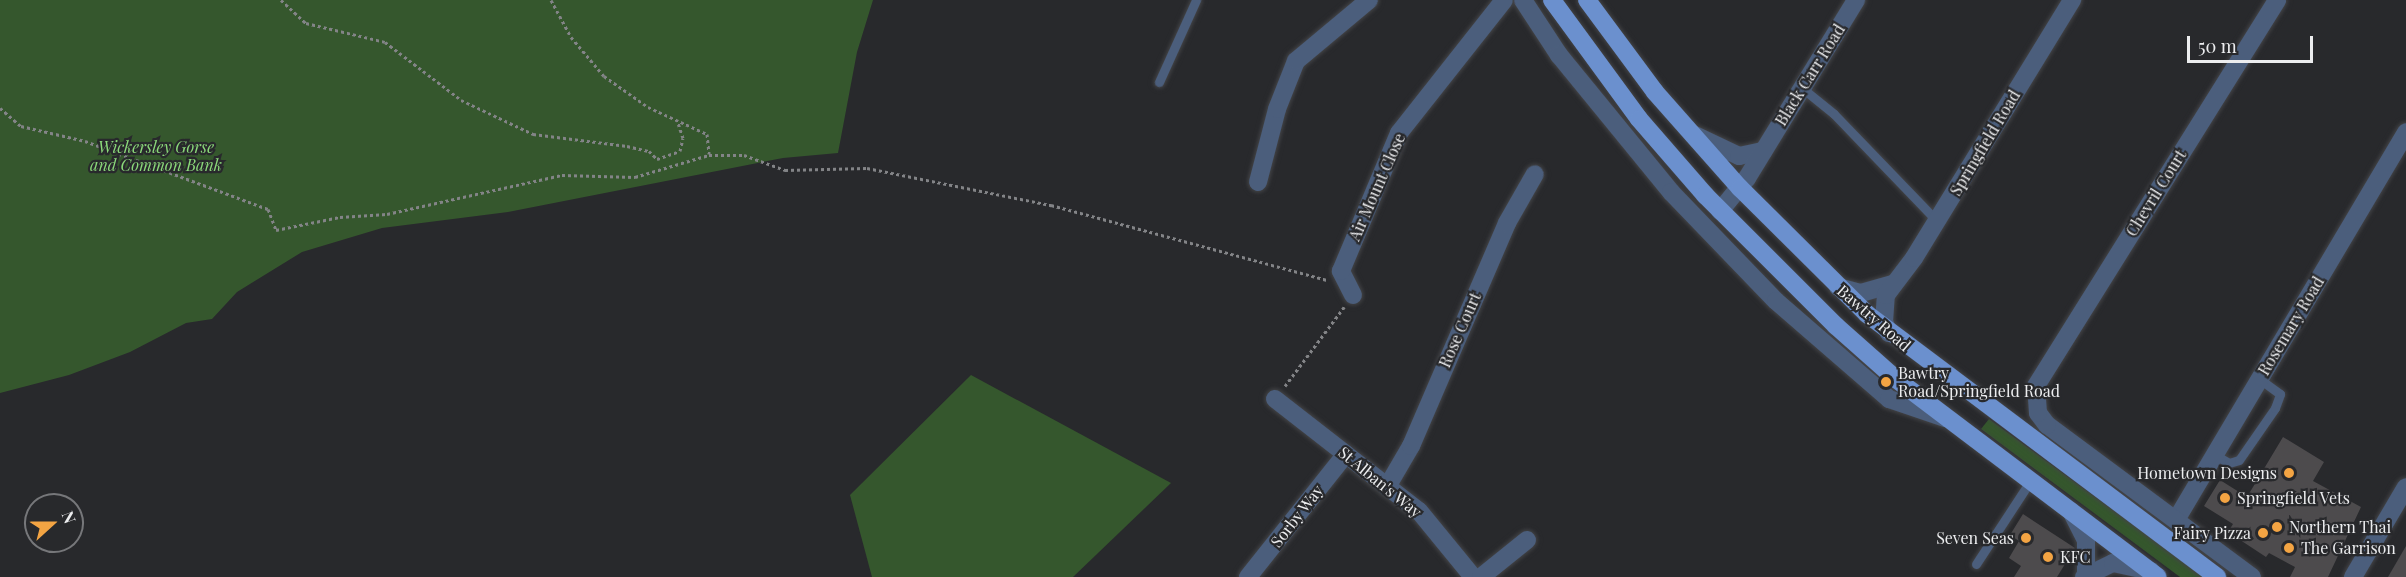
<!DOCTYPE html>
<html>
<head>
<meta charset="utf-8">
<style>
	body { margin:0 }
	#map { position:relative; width:2406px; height:577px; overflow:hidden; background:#28292c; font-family:"Playfair Display",serif }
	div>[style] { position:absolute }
	.green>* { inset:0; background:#35572d }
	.building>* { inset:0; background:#4d4b4d }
	.path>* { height:3px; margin-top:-1.5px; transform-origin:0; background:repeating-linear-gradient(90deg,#838487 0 3px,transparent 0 6px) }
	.roads { filter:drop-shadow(0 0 2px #434447) drop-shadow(0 0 2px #434447) }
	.lane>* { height:9px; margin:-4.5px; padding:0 4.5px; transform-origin:4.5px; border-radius:4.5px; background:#4b5e7c }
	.street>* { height:18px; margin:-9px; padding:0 9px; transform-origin:9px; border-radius:9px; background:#4b5e7c }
	.primary>* { height:18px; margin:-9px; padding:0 9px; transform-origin:9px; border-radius:9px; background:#6b90ce }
	.dots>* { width:16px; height:16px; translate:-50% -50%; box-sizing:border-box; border:3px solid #28292c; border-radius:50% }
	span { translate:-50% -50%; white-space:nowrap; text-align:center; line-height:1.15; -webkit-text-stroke:4.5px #28292c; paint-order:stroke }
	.street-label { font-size:16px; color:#ecedef }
	.park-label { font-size:16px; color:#8bd97a; font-style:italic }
	.poi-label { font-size:16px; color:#ecedef }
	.left { translate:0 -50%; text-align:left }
	.right { translate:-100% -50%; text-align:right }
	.north { position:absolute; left:24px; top:493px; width:60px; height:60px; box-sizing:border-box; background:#28292c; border:2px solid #76777a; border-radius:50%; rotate:69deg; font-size:16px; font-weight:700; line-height:24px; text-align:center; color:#ecedef }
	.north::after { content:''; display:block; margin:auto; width:21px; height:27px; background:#f3a443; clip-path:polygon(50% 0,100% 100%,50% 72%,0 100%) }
	.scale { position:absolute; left:2187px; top:36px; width:126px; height:27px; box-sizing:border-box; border:3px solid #ecedef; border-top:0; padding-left:8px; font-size:18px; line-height:21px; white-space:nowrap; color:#ecedef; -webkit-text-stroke:4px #28292c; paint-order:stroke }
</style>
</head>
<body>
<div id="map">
	<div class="green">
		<i style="clip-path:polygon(0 0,873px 0,857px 52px,838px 153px,783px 158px,508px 212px,382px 228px,302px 252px,237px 292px,212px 319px,186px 323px,130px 352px,69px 375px,0 393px)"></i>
		<i style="clip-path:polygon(971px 375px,1171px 483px,1073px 577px,872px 577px,850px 495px)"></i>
		<i style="clip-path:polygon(1989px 419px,2204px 577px,2180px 577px,1981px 429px)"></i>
	</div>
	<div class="building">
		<i style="clip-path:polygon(2283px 437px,2324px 462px,2313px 481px,2361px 507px,2328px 577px,2290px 577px,2295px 567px,2269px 553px,2266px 557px,2228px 532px,2233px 524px,2204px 506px,2220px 480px,2247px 497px)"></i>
		<i style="clip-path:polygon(2023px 514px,2075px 548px,2057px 577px,2014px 577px,2021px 566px,2009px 558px,2019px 541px,2010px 535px)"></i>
		<i style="clip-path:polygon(2406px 546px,2406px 577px,2388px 577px)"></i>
	</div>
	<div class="path">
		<i style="left:281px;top:0;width:34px;rotate:43deg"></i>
		<i style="left:306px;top:23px;width:81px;rotate:13.5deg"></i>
		<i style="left:385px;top:42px;width:96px;rotate:37.3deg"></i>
		<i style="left:461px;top:100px;width:80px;rotate:25.3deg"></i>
		<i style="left:533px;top:134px;width:95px;rotate:7.3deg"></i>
		<i style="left:627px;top:146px;width:23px;rotate:13deg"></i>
		<i style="left:649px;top:151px;width:11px;rotate:45deg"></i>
		<i style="left:657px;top:159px;width:24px;rotate:-19deg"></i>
		<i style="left:680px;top:151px;width:13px;rotate:-77deg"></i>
		<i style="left:683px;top:138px;width:19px;rotate:-108deg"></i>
		<i style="left:551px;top:0;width:42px;rotate:61.6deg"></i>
		<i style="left:571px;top:37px;width:51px;rotate:49.8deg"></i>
		<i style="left:604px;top:76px;width:54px;rotate:35.2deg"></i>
		<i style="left:648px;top:107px;width:65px;rotate:24.6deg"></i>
		<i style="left:707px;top:134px;width:20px;rotate:84deg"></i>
		<i style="left:0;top:108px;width:28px;rotate:41deg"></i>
		<i style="left:21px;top:126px;width:66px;rotate:13.2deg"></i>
		<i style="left:85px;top:141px;width:195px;rotate:20.4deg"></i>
		<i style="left:268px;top:209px;width:22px;rotate:69deg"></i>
		<i style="left:276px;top:230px;width:65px;rotate:-11.5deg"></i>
		<i style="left:340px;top:217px;width:47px;rotate:-3.7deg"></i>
		<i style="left:387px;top:214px;width:179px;rotate:-12.6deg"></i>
		<i style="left:562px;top:175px;width:73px;rotate:1.6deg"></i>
		<i style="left:635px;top:177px;width:77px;rotate:-16.6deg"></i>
		<i style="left:709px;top:155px;width:35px"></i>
		<i style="left:744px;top:155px;width:44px;rotate:20.1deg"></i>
		<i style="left:785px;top:170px;width:82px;rotate:-1.4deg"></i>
		<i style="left:867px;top:168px;width:188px;rotate:11.4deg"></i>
		<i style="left:1051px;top:205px;width:286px;rotate:15.2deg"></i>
		<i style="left:1285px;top:386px;width:99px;rotate:-53.2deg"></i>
	</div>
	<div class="roads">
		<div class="lane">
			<i style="left:1159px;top:82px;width:90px;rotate:-65.7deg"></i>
			<i style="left:1802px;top:88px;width:41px;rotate:39.1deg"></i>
			<i style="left:1834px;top:114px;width:149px;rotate:46.1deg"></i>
			<i style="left:2215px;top:455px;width:16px;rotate:30deg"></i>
			<i style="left:2229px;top:463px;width:10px;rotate:-17deg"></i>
			<i style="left:2239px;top:460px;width:63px;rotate:-55.3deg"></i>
			<i style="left:2275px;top:408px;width:15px;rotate:-70deg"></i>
			<i style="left:2280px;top:394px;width:26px;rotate:-144deg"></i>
			<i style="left:1976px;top:564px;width:100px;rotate:-56.8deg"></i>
		</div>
		<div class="street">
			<i style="left:1523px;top:0;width:66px;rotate:56.8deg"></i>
			<i style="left:1559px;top:55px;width:177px;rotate:50.7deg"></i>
			<i style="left:1671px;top:192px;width:151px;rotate:46.1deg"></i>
			<i style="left:1776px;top:301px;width:150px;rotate:40.9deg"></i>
			<i style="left:1889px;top:399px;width:59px;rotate:18.7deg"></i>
			<i style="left:1695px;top:135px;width:49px;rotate:25.5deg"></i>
			<i style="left:1739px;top:156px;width:25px;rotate:-12deg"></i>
			<i style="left:1258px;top:182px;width:75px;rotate:-75.4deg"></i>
			<i style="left:1277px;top:109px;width:52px;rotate:-68.4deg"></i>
			<i style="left:1296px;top:61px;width:95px;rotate:-39.9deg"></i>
			<i style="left:1720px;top:211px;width:43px;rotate:-50.7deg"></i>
			<i style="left:1747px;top:178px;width:209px;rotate:-58.5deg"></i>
			<i style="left:1838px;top:287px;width:24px;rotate:15deg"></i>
			<i style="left:1861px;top:293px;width:33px;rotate:-16deg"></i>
			<i style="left:1353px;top:295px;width:27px;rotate:-117deg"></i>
			<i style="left:1341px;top:271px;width:150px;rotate:-67.2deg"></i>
			<i style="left:1399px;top:133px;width:169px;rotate:-51.7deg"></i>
			<i style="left:1889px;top:333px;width:12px;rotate:-114deg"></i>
			<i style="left:1884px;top:322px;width:27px;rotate:-86deg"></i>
			<i style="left:1886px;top:295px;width:46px;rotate:-52.9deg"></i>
			<i style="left:1914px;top:258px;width:303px;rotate:-58.5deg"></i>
			<i style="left:1275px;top:399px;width:182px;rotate:37.9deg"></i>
			<i style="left:1419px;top:511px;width:85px;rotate:50.7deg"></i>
			<i style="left:1387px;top:487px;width:48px;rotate:-59.7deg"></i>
			<i style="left:1411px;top:446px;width:243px;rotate:-66.7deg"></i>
			<i style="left:1507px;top:223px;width:56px;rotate:-60.3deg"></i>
			<i style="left:2071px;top:511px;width:33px;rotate:63deg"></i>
			<i style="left:2086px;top:540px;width:35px;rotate:90deg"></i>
			<i style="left:2176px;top:520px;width:451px;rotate:-59.3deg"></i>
			<i style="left:1248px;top:577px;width:157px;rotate:-51.5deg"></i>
			<i style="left:1481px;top:577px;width:59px;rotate:-38.8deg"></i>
			<i style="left:2084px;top:577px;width:32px;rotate:-26deg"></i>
			<i style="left:2113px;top:563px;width:39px;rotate:12deg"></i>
			<i style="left:2252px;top:577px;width:255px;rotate:-143.4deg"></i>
			<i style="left:2047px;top:425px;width:15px;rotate:-127deg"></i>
			<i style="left:2038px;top:413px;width:27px;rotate:-94deg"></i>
			<i style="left:2036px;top:386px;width:455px;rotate:-58deg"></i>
			<i style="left:2353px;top:577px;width:104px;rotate:-59.5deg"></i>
		</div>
		<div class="primary">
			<i style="left:1552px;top:0;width:147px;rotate:53.8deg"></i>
			<i style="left:1639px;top:119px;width:101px;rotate:49deg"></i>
			<i style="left:1705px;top:195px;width:185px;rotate:45deg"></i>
			<i style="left:1836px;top:326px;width:80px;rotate:41.5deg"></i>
			<i style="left:1896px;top:379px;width:328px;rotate:37.1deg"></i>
			<i style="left:1587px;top:0;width:114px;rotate:53.5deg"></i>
			<i style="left:1655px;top:92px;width:128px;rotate:48.5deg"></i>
			<i style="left:1740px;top:188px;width:179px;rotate:44.8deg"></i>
			<i style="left:1867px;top:314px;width:438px;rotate:36.9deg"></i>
		</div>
	</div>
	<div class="dots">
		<i style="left:1886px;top:382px;background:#f3a443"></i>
		<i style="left:2289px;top:473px;background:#f3a443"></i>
		<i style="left:2225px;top:498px;background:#f3a443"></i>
		<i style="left:2277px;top:527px;background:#f3a443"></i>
		<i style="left:2263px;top:533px;background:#f3a443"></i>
		<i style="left:2026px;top:538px;background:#f3a443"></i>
		<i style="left:2289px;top:548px;background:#f3a443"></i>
		<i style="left:2048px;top:557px;background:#f3a443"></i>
	</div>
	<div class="street-label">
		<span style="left:1810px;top:75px;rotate:-58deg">Black Carr Road</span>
		<span style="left:1985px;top:143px;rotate:-59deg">Springfield Road</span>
		<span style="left:1377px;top:187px;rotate:-66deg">Air Mount Close</span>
		<span style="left:2156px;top:193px;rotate:-58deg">Chevril Court</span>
		<span style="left:1874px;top:318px;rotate:41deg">Bawtry Road</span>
		<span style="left:2291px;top:326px;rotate:-59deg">Rosemary Road</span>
		<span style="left:1460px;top:330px;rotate:-66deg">Rose Court</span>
		<span style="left:1380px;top:482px;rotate:39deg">St Alban's Way</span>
		<span style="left:1297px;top:516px;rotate:-52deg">Sorby Way</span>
	</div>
	<div class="park-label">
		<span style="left:156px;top:156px">Wickersley Gorse<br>and Common Bank</span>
	</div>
	<div class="poi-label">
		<span class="left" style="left:1898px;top:382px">Bawtry<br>Road/Springfield Road</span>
		<span class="right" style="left:2277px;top:473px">Hometown Designs</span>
		<span class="left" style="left:2237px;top:498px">Springfield Vets</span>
		<span class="left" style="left:2289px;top:527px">Northern Thai</span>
		<span class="right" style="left:2251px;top:533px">Fairy Pizza</span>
		<span class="right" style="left:2014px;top:538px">Seven Seas</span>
		<span class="left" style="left:2301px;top:548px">The Garrison</span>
		<span class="left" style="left:2060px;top:557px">KFC</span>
	</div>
	<div class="north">N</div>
	<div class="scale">50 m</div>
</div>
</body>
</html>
